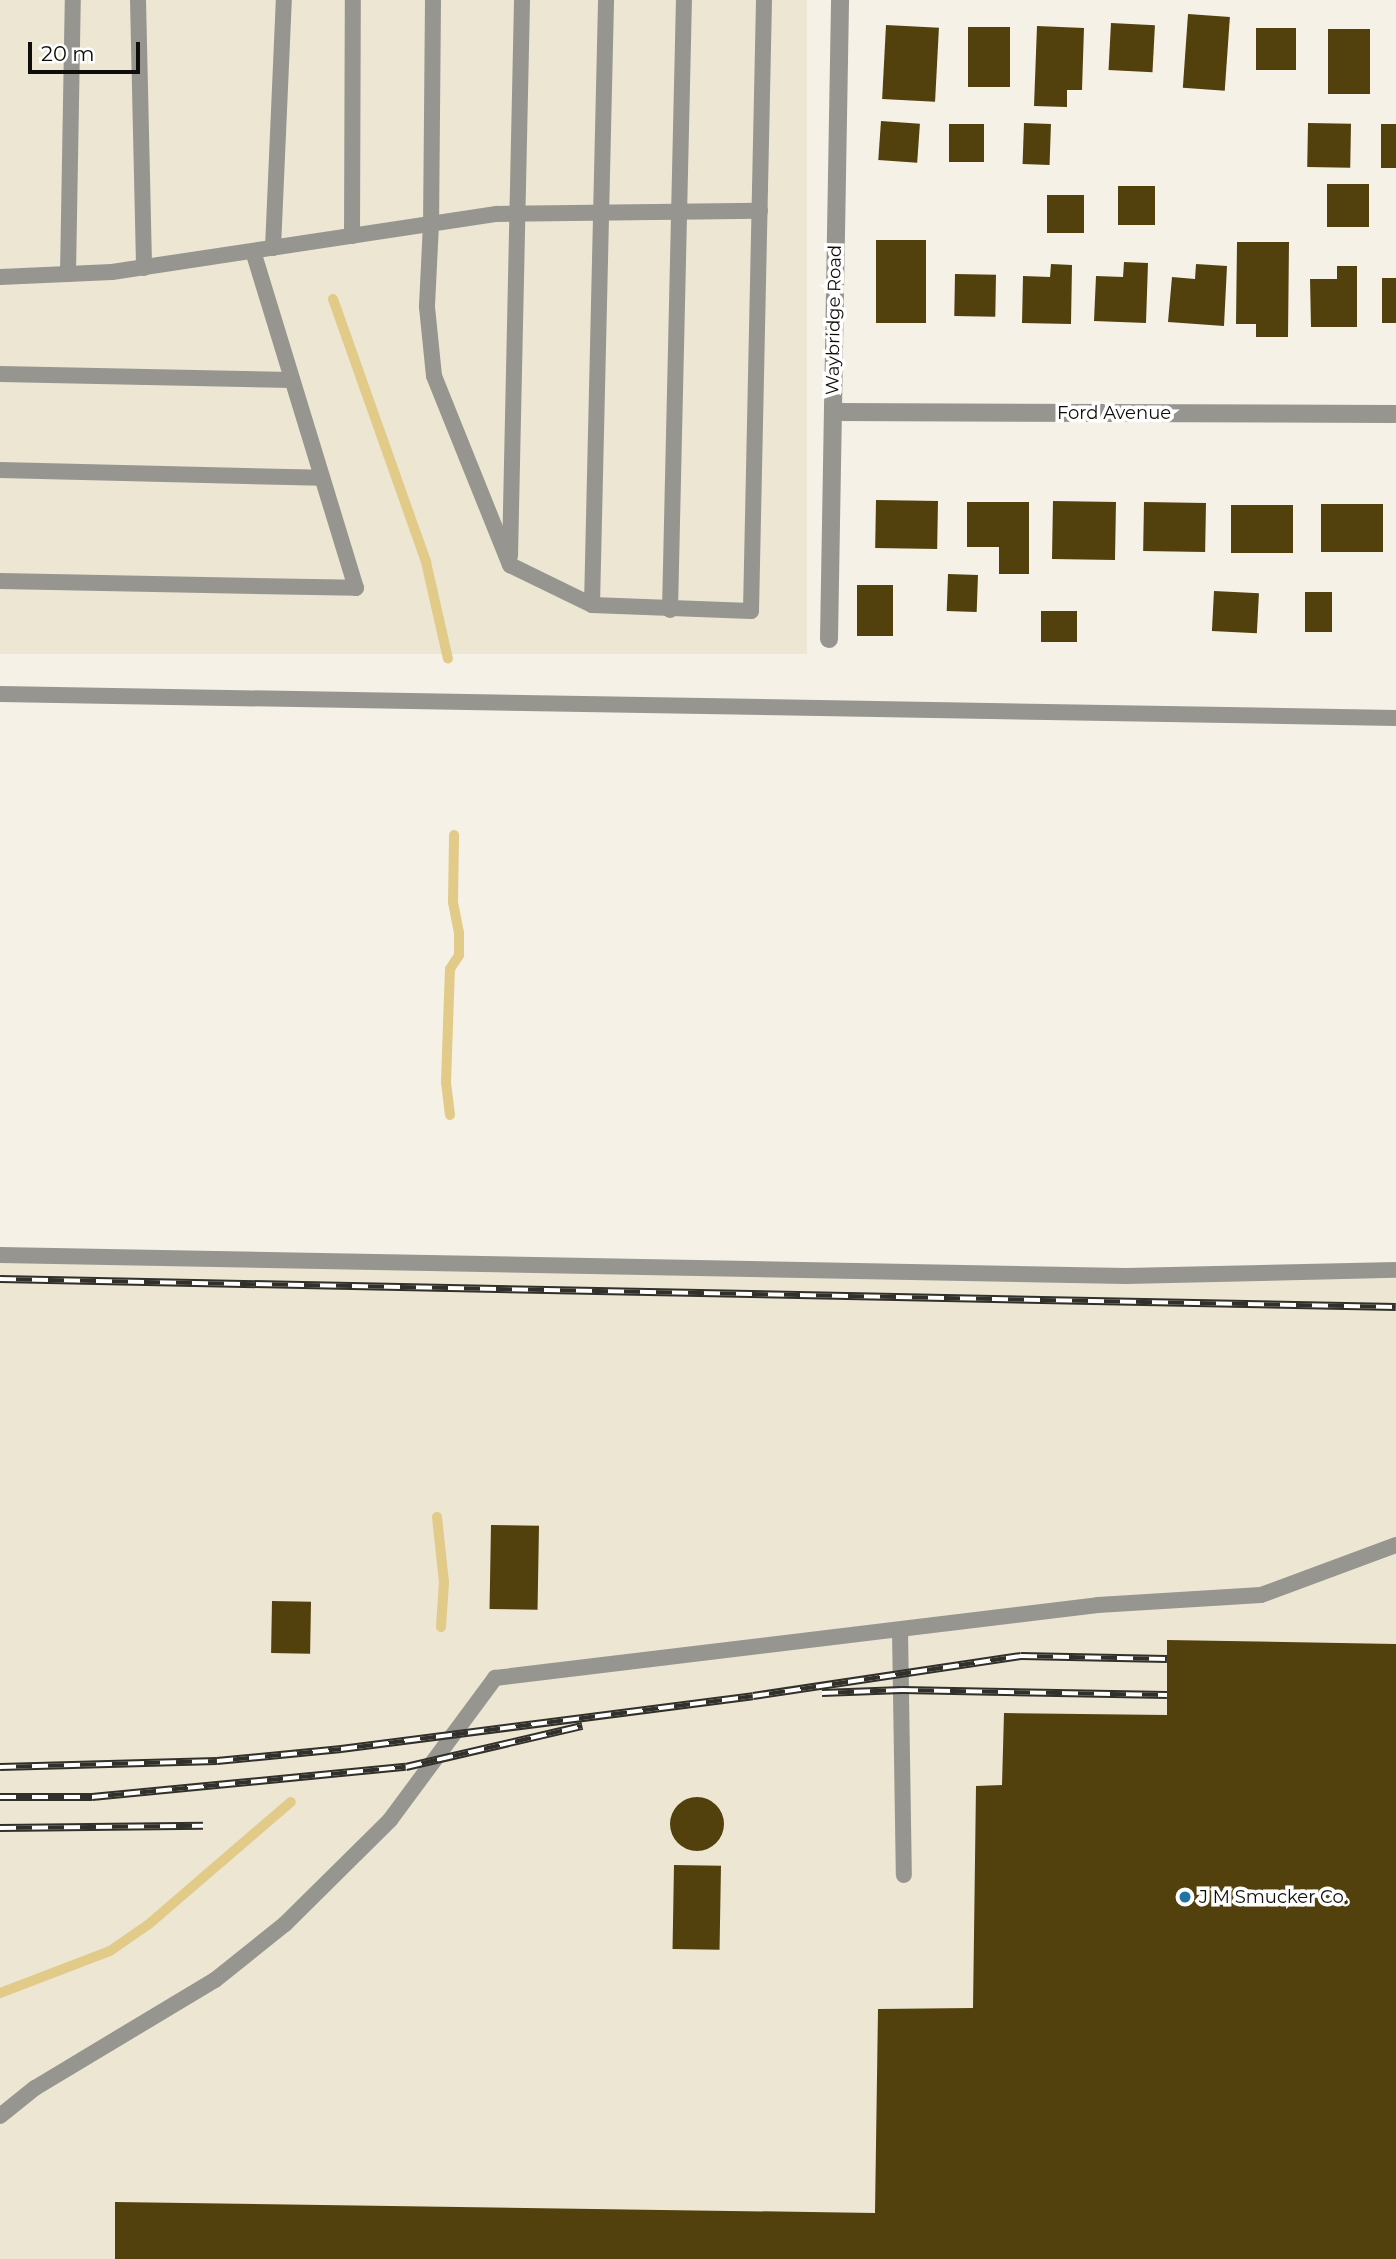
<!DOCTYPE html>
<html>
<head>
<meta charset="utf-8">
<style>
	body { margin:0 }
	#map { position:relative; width:1396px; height:2259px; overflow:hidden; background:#f5f1e6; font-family:Montserrat,sans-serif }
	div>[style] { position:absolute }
	.built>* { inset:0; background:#ece6d3; transform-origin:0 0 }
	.stream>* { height:10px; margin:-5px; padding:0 5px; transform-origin:5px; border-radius:5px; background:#e2ca89 }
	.building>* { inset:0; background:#52410d; transform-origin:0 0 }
	.round { border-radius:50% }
	.service>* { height:16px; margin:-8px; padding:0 8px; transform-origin:8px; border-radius:8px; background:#969590 }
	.minor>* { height:18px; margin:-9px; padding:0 9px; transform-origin:9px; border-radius:9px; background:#969590 }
	.rail>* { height:8px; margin-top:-4px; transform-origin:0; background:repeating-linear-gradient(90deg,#fff 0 16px,#32302b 0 32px); box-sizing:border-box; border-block:2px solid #32302b }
	.dots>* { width:19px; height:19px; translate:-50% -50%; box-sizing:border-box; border:4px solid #fff; border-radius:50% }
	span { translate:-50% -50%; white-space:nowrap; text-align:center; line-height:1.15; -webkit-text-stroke:7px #fff; paint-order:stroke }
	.street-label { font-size:18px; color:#0e0d09 }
	.poi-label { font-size:18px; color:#0e0d09 }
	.left { translate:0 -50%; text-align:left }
	.scale { position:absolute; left:28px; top:42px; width:112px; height:32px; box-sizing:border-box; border:4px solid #0e0d09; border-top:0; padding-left:9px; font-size:21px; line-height:24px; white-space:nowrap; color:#0e0d09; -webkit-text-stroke:5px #fff; paint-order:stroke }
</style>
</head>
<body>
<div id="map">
	<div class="built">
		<i style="left:0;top:0;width:807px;height:654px"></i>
		<i style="clip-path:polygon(0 1255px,1126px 1276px,1396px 1270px,1396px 2259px,0 2259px)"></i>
	</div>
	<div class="stream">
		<i style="left:333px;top:299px;width:279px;rotate:70.5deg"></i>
		<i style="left:426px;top:562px;width:99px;rotate:77.2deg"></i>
		<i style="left:450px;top:1115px;width:33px;rotate:-97deg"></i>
		<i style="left:446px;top:1082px;width:113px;rotate:-88deg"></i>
		<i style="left:450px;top:969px;width:17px;rotate:-57deg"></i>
		<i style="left:459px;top:955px;width:22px;rotate:-90deg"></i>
		<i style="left:459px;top:933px;width:32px;rotate:-101deg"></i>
		<i style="left:453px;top:902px;width:67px;rotate:-89.1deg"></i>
		<i style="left:437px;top:1517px;width:65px;rotate:83.9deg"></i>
		<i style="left:444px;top:1582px;width:45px;rotate:93.8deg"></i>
		<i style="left:0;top:1993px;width:118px;rotate:-20.9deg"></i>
		<i style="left:110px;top:1951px;width:47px;rotate:-34.7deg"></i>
		<i style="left:149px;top:1924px;width:187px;rotate:-40.7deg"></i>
	</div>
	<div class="building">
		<i style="left:1188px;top:14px;width:42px;height:74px;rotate:4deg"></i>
		<i style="left:1111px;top:23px;width:44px;height:47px;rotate:3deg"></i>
		<i style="left:886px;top:25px;width:53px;height:74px;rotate:3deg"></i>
		<i style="clip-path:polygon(1037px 26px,1084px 28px,1082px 90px,1067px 90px,1067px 107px,1034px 106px)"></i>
		<i style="left:968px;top:27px;width:42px;height:60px"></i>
		<i style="left:1256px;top:28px;width:40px;height:42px"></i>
		<i style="left:1328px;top:29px;width:42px;height:65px"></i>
		<i style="left:881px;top:121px;width:39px;height:39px;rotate:4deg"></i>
		<i style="left:1024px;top:123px;width:27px;height:41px;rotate:2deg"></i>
		<i style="left:1308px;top:123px;width:43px;height:44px;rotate:1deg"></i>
		<i style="left:949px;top:124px;width:35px;height:38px"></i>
		<i style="left:1381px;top:124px;width:15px;height:44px"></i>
		<i style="left:1327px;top:184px;width:42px;height:43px"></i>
		<i style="left:1118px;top:186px;width:37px;height:39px"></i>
		<i style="left:1047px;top:195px;width:37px;height:38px"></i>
		<i style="left:876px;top:240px;width:50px;height:83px"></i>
		<i style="clip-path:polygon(1237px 242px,1289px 242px,1288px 337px,1256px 337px,1256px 324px,1236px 324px)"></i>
		<i style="clip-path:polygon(1124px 262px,1148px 263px,1146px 323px,1094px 321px,1096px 276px,1123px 277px)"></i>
		<i style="clip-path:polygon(1051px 264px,1072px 265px,1071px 324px,1022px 323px,1023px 276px,1050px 277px)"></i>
		<i style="clip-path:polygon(1196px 264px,1227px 266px,1224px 326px,1168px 322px,1172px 277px,1195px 279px)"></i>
		<i style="clip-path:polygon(1337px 266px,1357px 266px,1357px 327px,1311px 327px,1310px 279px,1337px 279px)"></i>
		<i style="left:955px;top:274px;width:41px;height:42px;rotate:1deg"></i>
		<i style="left:1382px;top:278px;width:14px;height:45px"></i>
		<i style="left:876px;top:500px;width:62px;height:48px;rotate:1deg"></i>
		<i style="left:1053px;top:501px;width:63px;height:58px;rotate:1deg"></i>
		<i style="clip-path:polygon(967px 502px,1029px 502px,1029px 574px,999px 574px,999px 547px,967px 547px)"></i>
		<i style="left:1144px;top:502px;width:62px;height:49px;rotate:1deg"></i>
		<i style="left:1321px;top:504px;width:62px;height:48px"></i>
		<i style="left:1231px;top:505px;width:62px;height:48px"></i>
		<i style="left:948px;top:574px;width:30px;height:37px;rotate:2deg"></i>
		<i style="left:857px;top:585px;width:36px;height:51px"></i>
		<i style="left:1214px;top:591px;width:45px;height:40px;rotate:3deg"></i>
		<i style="left:1305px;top:592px;width:27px;height:40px"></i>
		<i style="left:1041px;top:611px;width:36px;height:31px"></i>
		<i style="left:491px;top:1525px;width:48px;height:84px;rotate:1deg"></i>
		<i style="left:272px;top:1601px;width:39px;height:52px;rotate:1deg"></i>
		<i style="clip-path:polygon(1167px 1640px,1396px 1644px,1396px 2259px,115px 2259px,115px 2202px,875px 2213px,878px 2009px,973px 2008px,976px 1786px,1002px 1785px,1004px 1713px,1167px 1715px)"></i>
		<i class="round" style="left:670px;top:1797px;width:54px;height:54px"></i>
		<i style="left:674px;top:1865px;width:47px;height:84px;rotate:1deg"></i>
	</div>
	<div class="service">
		<i style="left:138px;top:0;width:268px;rotate:88.7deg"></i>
		<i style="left:433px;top:0;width:224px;rotate:90.5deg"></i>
		<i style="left:431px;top:224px;width:83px;rotate:92.8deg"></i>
		<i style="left:427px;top:307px;width:69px;rotate:84.2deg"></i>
		<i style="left:434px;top:376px;width:204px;rotate:68.1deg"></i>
		<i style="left:510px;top:565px;width:91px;rotate:26deg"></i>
		<i style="left:592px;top:605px;width:159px;rotate:2.2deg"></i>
		<i style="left:751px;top:611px;width:611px;rotate:-88.78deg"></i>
		<i style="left:352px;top:236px;width:236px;rotate:-89.8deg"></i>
		<i style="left:273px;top:248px;width:248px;rotate:-87.5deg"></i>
		<i style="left:68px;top:274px;width:274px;rotate:-89deg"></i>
		<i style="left:0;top:277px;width:112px;rotate:-2.6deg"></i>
		<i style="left:112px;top:272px;width:389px;rotate:-8.6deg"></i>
		<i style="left:497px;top:214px;width:263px;rotate:-0.7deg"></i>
		<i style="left:0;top:374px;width:292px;rotate:1.2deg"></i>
		<i style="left:0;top:470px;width:322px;rotate:1.4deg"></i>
		<i style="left:510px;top:556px;width:556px;rotate:-88.76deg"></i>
		<i style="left:0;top:581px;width:356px;rotate:1.1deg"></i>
		<i style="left:356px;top:588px;width:352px;rotate:-107deg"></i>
		<i style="left:592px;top:605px;width:605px;rotate:-88.67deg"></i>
		<i style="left:670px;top:610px;width:610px;rotate:-88.69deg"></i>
		<i style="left:0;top:694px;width:1396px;rotate:0.98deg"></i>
		<i style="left:0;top:1255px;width:1126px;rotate:1.07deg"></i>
		<i style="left:1126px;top:1276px;width:270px;rotate:-1.3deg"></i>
		<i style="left:900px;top:1630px;width:245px;rotate:89.1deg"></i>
		<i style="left:0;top:2116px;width:45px;rotate:-38.7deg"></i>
		<i style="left:35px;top:2088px;width:210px;rotate:-31deg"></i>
		<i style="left:215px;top:1980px;width:90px;rotate:-38.7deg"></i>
		<i style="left:285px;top:1924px;width:148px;rotate:-44.7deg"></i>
		<i style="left:390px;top:1820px;width:177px;rotate:-53.5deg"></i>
		<i style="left:495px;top:1678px;width:607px;rotate:-6.9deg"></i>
		<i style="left:1098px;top:1605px;width:163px;rotate:-3.5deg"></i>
		<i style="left:1261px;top:1595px;width:144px;rotate:-20.3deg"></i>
	</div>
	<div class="minor">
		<i style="left:833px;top:412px;width:563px;rotate:0.2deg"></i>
		<i style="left:829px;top:639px;width:639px;rotate:-89.01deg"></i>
	</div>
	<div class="rail">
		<i style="left:0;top:1279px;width:1396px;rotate:1.15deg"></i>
		<i style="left:822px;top:1693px;width:80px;rotate:-2.1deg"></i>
		<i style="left:902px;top:1690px;width:265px;rotate:1.1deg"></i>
		<i style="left:0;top:1767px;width:217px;rotate:-1.6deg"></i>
		<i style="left:217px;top:1761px;width:125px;rotate:-5.5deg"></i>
		<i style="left:341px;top:1749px;width:415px;rotate:-7.3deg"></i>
		<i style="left:753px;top:1696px;width:271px;rotate:-8.5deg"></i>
		<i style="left:1021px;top:1656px;width:146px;rotate:1.2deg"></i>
		<i style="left:0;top:1797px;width:92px"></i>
		<i style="left:92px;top:1797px;width:315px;rotate:-5.5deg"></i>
		<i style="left:406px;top:1767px;width:181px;rotate:-13.1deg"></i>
		<i style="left:0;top:1828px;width:203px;rotate:-0.6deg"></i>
	</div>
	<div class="dots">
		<i style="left:1185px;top:1897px;background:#2173a4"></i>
	</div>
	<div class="street-label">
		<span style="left:834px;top:320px;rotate:-89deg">Waybridge Road</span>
		<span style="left:1114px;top:413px">Ford Avenue</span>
	</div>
	<div class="poi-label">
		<span class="left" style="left:1199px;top:1897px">J M Smucker Co.</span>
	</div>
	<div class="scale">20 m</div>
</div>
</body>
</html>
